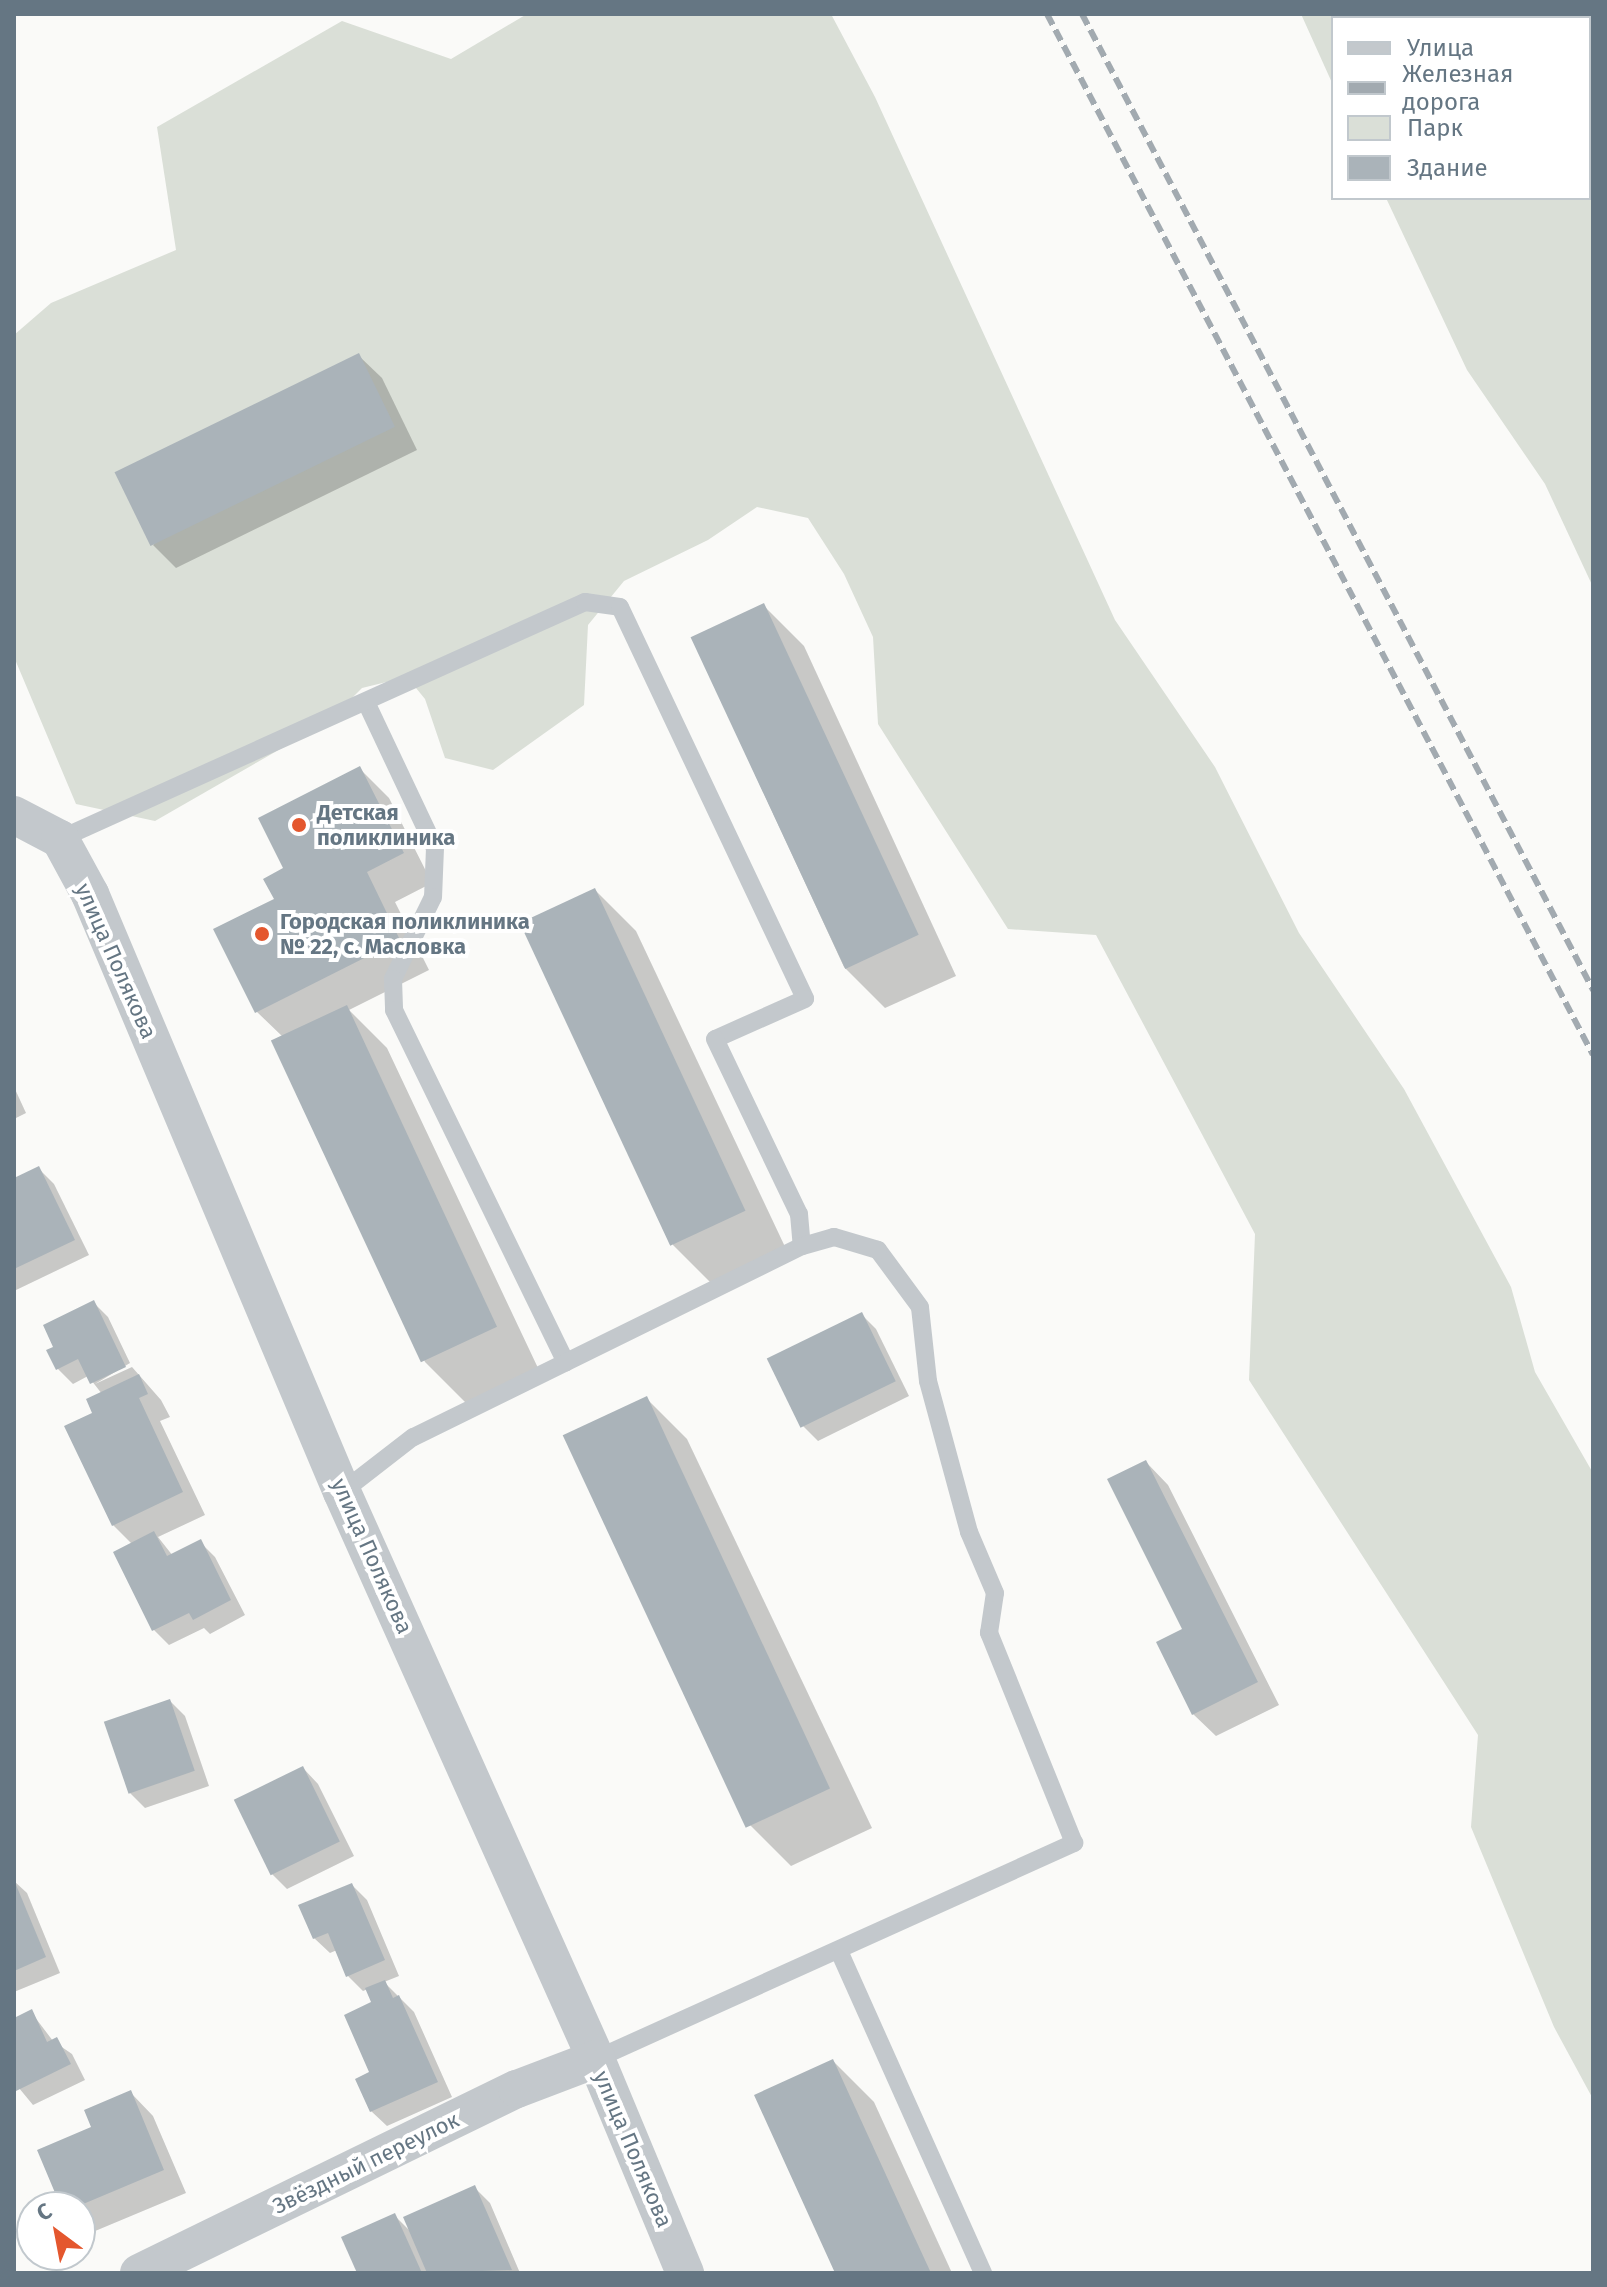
<!DOCTYPE html>
<html>
<head>
<meta charset="utf-8">
<style>
	body { margin:0 }
	#map { position:relative; width:1607px; height:2287px; overflow:hidden; background:#fafaf8; font-family:"Fira Sans",sans-serif }
	div>[style] { position:absolute }
	.green>* { inset:0; background:#dadfd7 }
	.shadow>* { inset:0; background:#0003 }
	.building>* { inset:0; background:#aab3b9; transform-origin:0 0 }
	.service>* { height:18px; margin:-9px; padding:0 9px; transform-origin:9px; border-radius:9px; background:#c3c8cc }
	.minor>* { height:38px; margin:-19px; padding:0 19px; transform-origin:19px; border-radius:19px; background:#c3c8cc }
	.rail>* { height:6px; margin-top:-3px; transform-origin:0; background:repeating-linear-gradient(90deg,#a2aab0 0 12px,transparent 0 18px) }
	.dots>* { width:22px; height:22px; translate:-50% -50%; box-sizing:border-box; border:4px solid #fff; border-radius:50% }
	span { translate:-50% -50%; white-space:nowrap; text-align:center; line-height:1.15; -webkit-text-stroke:8px #fff; paint-order:stroke }
	.poi-label { font-size:22px; color:#657683; font-weight:700 }
	.left { translate:0 -50%; text-align:left }
	.street-label { font-size:22px; color:#657683 }
	.frame { position:absolute; inset:0; border:16px solid #657683; pointer-events:none }
	.legend { position:absolute; left:1331px; top:16px; width:260px; height:184px; box-sizing:border-box; background:#fff; border:2px solid #c1c8cd; margin:0; padding:10px 14px; list-style:none; font-size:24px; color:#657683 }
	.legend li { display:flex; align-items:center; gap:16px; height:40px }
	.legend b { width:40px; border:2px solid #c1c8cd }
	.north { position:absolute; left:16px; top:2191px; width:80px; height:80px; box-sizing:border-box; background:#fff; border:2px solid #c1c8cd; border-radius:50%; rotate:328deg; font-size:22px; font-weight:700; line-height:32px; text-align:center; color:#657683 }
	.north::after { content:''; display:block; margin:auto; width:28px; height:36px; background:#e4572e; clip-path:polygon(50% 0,100% 100%,50% 72%,0 100%) }
</style>
</head>
<body>
<div id="map">
	<div class="green">
		<i style="clip-path:polygon(527px 14px,831px 14px,875px 97px,1115px 620px,1215px 767px,1299px 933px,1404px 1089px,1511px 1287px,1535px 1372px,1593px 1473px,1593px 2099px,1554px 2027px,1471px 1827px,1478px 1735px,1249px 1380px,1255px 1234px,1096px 935px,1008px 929px,878px 724px,873px 637px,844px 574px,808px 518px,757px 507px,708px 540px,624px 581px,588px 625px,584px 705px,493px 770px,445px 758px,425px 699px,407px 677px,362px 688px,329px 721px,155px 821px,76px 804px,14px 657px,14px 335px,51px 303px,176px 250px,157px 127px,342px 21px,451px 59px)"></i>
		<i style="clip-path:polygon(1301px 14px,1593px 14px,1593px 587px,1545px 484px,1467px 370px,1386px 198px,1589px 198px,1589px 18px,1333px 18px,1333px 85px)"></i>
	</div>
	<div class="shadow">
		<i style="clip-path:polygon(359px 356px,382px 378px,417px 450px,176px 568px,153px 545px)"></i>
		<i style="clip-path:polygon(763px 605px,804px 646px,956px 976px,885px 1008px,844px 967px,692px 638px)"></i>
		<i style="clip-path:polygon(360px 769px,389px 798px,432px 883px,395px 902px,429px 970px,349px 1010px,387px 1048px,538px 1368px,466px 1403px,425px 1362px,283px 1037px,257px 1012px,285px 869px)"></i>
		<i style="clip-path:polygon(595px 890px,636px 931px,787px 1251px,714px 1286px,673px 1245px)"></i>
		<i style="clip-path:polygon(14px 1087px,26px 1113px,14px 1119px)"></i>
		<i style="clip-path:polygon(39px 1169px,54px 1184px,89px 1255px,14px 1291px,14px 1181px)"></i>
		<i style="clip-path:polygon(93px 1302px,108px 1317px,130px 1363px,95px 1384px,132px 1367px,161px 1400px,170px 1417px,160px 1421px,205px 1515px,158px 1537px,173px 1556px,200px 1542px,215px 1557px,245px 1615px,210px 1634px,204px 1628px,169px 1645px,154px 1630px,132px 1544px,113px 1525px,95px 1414px,102px 1394px,88px 1376px,73px 1384px,58px 1369px,56px 1348px)"></i>
		<i style="clip-path:polygon(861px 1314px,876px 1329px,909px 1396px,818px 1441px,803px 1426px)"></i>
		<i style="clip-path:polygon(646px 1398px,687px 1439px,872px 1828px,791px 1866px,750px 1825px)"></i>
		<i style="clip-path:polygon(1146px 1462px,1168px 1485px,1279px 1705px,1216px 1736px,1193px 1714px,1185px 1630px)"></i>
		<i style="clip-path:polygon(170px 1701px,185px 1716px,209px 1786px,145px 1808px,130px 1793px)"></i>
		<i style="clip-path:polygon(303px 1768px,318px 1784px,354px 1856px,287px 1889px,272px 1874px)"></i>
		<i style="clip-path:polygon(14px 1881px,27px 1893px,60px 1973px,14px 1992px)"></i>
		<i style="clip-path:polygon(352px 1885px,367px 1900px,399px 1976px,384px 1982px,414px 2012px,452px 2097px,387px 2126px,371px 2111px,374px 2003px,368px 1989px,363px 1991px,348px 1976px,337px 1950px,330px 1953px,314px 1938px)"></i>
		<i style="clip-path:polygon(31px 2012px,53px 2041px,72px 2054px,85px 2080px,33px 2105px,14px 2082px,14px 2020px)"></i>
		<i style="clip-path:polygon(833px 2061px,874px 2102px,952px 2273px,838px 2273px)"></i>
		<i style="clip-path:polygon(131px 2093px,153px 2116px,186px 2193px,88px 2234px,80px 2226px,80px 2207px,63px 2207px)"></i>
		<i style="clip-path:polygon(475px 2188px,490px 2203px,520px 2273px,359px 2273px,395px 2216px,411px 2232px)"></i>
	</div>
	<div class="building">
		<i style="left:359px;top:353px;width:82px;height:272px;rotate:64deg"></i>
		<i style="left:764px;top:603px;width:366px;height:81px;rotate:65deg"></i>
		<i style="clip-path:polygon(360px 766px,404px 853px,367px 872px,400px 940px,255px 1013px,213px 929px,274px 899px,263px 879px,283px 868px,258px 818px)"></i>
		<i style="left:595px;top:888px;width:356px;height:83px;rotate:65deg"></i>
		<i style="left:347px;top:1005px;width:355px;height:84px;rotate:65deg"></i>
		<i style="clip-path:polygon(39px 1166px,75px 1240px,14px 1269px,14px 1178px)"></i>
		<i style="clip-path:polygon(94px 1300px,126px 1367px,90px 1384px,78px 1359px,56px 1370px,46px 1350px,53px 1347px,43px 1325px)"></i>
		<i style="left:862px;top:1312px;width:77px;height:106px;rotate:64deg"></i>
		<i style="clip-path:polygon(139px 1374px,148px 1394px,139px 1398px,183px 1492px,112px 1526px,64px 1426px,92px 1413px,86px 1399px)"></i>
		<i style="left:647px;top:1396px;width:433px;height:93px;rotate:65deg"></i>
		<i style="clip-path:polygon(1146px 1460px,1258px 1682px,1192px 1715px,1156px 1642px,1182px 1629px,1107px 1479px)"></i>
		<i style="clip-path:polygon(154px 1531px,167px 1556px,201px 1539px,231px 1600px,193px 1620px,189px 1613px,152px 1631px,113px 1552px)"></i>
		<i style="left:170px;top:1699px;width:76px;height:70px;rotate:71deg"></i>
		<i style="left:303px;top:1766px;width:84px;height:77px;rotate:64deg"></i>
		<i style="clip-path:polygon(14px 1880px,46px 1957px,14px 1971px)"></i>
		<i style="clip-path:polygon(352px 1883px,385px 1960px,346px 1977px,328px 1933px,313px 1939px,298px 1905px)"></i>
		<i style="clip-path:polygon(385px 1980px,393px 1998px,399px 1995px,438px 2082px,370px 2112px,355px 2079px,369px 2072px,344px 2015px,371px 2002px,365px 1988px)"></i>
		<i style="clip-path:polygon(32px 2009px,47px 2042px,57px 2037px,71px 2064px,16px 2091px,14px 2018px)"></i>
		<i style="clip-path:polygon(833px 2059px,913px 2234px,931px 2273px,835px 2273px,754px 2095px)"></i>
		<i style="clip-path:polygon(131px 2090px,164px 2170px,76px 2207px,61px 2207px,37px 2150px,91px 2127px,84px 2110px)"></i>
		<i style="clip-path:polygon(475px 2185px,512px 2270px,427px 2273px,403px 2217px)"></i>
		<i style="clip-path:polygon(395px 2213px,422px 2273px,357px 2273px,341px 2237px)"></i>
	</div>
	<div class="service">
		<i style="left:366px;top:702px;width:161px;rotate:64.7deg"></i>
		<i style="left:435px;top:848px;width:49px;rotate:92.3deg"></i>
		<i style="left:433px;top:897px;width:91px;rotate:116deg"></i>
		<i style="left:393px;top:979px;width:31px;rotate:88deg"></i>
		<i style="left:394px;top:1010px;width:392px;rotate:64deg"></i>
		<i style="left:60px;top:839px;width:576px;rotate:-24.3deg"></i>
		<i style="left:585px;top:602px;width:35px;rotate:8deg"></i>
		<i style="left:620px;top:607px;width:433px;rotate:64.7deg"></i>
		<i style="left:805px;top:999px;width:98px;rotate:156deg"></i>
		<i style="left:715px;top:1039px;width:194px;rotate:64.4deg"></i>
		<i style="left:799px;top:1214px;width:32px;rotate:85deg"></i>
		<i style="left:802px;top:1246px;width:433px;rotate:153.8deg"></i>
		<i style="left:413px;top:1437px;width:90px;rotate:142.2deg"></i>
		<i style="left:839px;top:1951px;width:353px;rotate:65.9deg"></i>
		<i style="left:596px;top:2059px;width:525px;rotate:-24.32deg"></i>
		<i style="left:1074px;top:1843px;width:227px;rotate:-112deg"></i>
		<i style="left:989px;top:1633px;width:40px;rotate:-81.5deg"></i>
		<i style="left:995px;top:1593px;width:66px;rotate:-113.1deg"></i>
		<i style="left:969px;top:1532px;width:156px;rotate:-105.2deg"></i>
		<i style="left:928px;top:1381px;width:74px;rotate:-96.2deg"></i>
		<i style="left:920px;top:1307px;width:71px;rotate:-126.4deg"></i>
		<i style="left:878px;top:1250px;width:46px;rotate:-163.5deg"></i>
		<i style="left:834px;top:1237px;width:33px;rotate:164deg"></i>
	</div>
	<div class="minor">
		<i style="left:14px;top:815px;width:52px;rotate:27.6deg"></i>
		<i style="left:60px;top:839px;width:63px;rotate:61.4deg"></i>
		<i style="left:90px;top:894px;width:649px;rotate:67.15deg"></i>
		<i style="left:342px;top:1492px;width:621px;rotate:65.87deg"></i>
		<i style="left:596px;top:2059px;width:232px;rotate:67.4deg"></i>
		<i style="left:139px;top:2273px;width:420px;rotate:-26deg"></i>
		<i style="left:517px;top:2089px;width:85px;rotate:-20.8deg"></i>
	</div>
	<div class="rail">
		<i style="left:1047px;top:14px;width:1175px;rotate:62.32deg"></i>
		<i style="left:1082px;top:14px;width:1102px;rotate:62.36deg"></i>
	</div>
	<div class="dots">
		<i style="left:299px;top:825px;background:#e4572e"></i>
		<i style="left:262px;top:934px;background:#e4572e"></i>
	</div>
	<div class="poi-label">
		<span class="left" style="left:317px;top:825px">Детская<br>поликлиника</span>
		<span class="left" style="left:280px;top:934px">Городская поликлиника<br>№ 22, с. Масловка</span>
	</div>
	<div class="street-label">
		<span style="left:116px;top:961px;rotate:66deg">улица Полякова</span>
		<span style="left:372px;top:1556px;rotate:66deg">улица Полякова</span>
		<span style="left:633px;top:2149px;rotate:67deg">улица Полякова</span>
		<span style="left:366px;top:2163px;rotate:-26deg">Звёздный переулок</span>
	</div>
	<div class="frame"></div>
	<ul class="legend">
	<li><b style="height:10px;background:#c3c8cc"></b>Улица</li>
	<li><b style="height:10px;background:#a2aab0"></b>Железная дорога</li>
	<li><b style="height:22px;background:#dadfd7"></b>Парк</li>
	<li><b style="height:22px;background:#aab3b9"></b>Здание</li>
	</ul>
	<div class="north">С</div>
</div>
</body>
</html>
